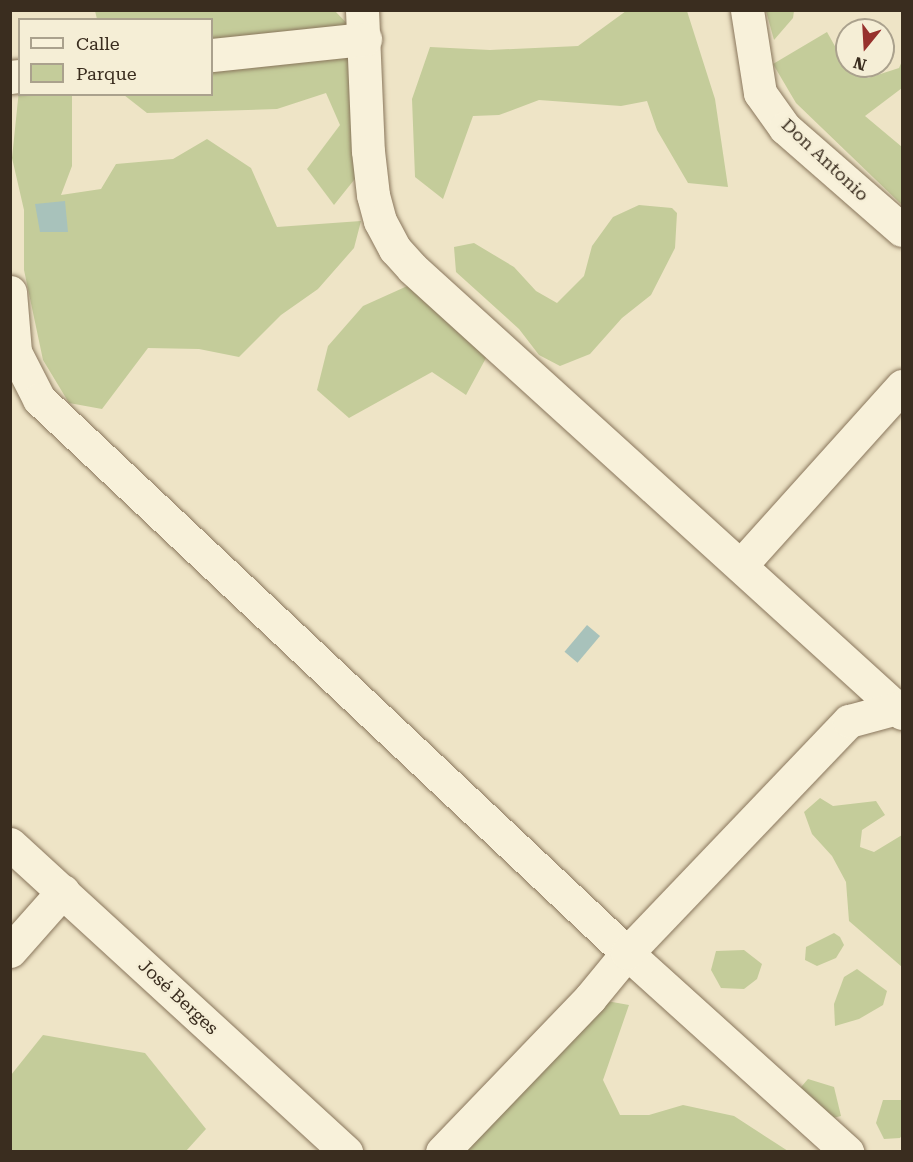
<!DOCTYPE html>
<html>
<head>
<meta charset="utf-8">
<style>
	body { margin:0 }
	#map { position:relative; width:913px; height:1162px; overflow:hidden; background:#eee4c6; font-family:"Roboto Serif",serif }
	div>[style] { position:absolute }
	.green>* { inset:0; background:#c4cc9a }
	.water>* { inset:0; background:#a8c2bb; transform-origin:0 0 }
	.roads { filter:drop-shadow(0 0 2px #89765c) drop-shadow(0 0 2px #89765c) }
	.minor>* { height:33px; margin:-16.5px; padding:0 16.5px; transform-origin:16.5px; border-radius:16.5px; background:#f8f1da }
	span { translate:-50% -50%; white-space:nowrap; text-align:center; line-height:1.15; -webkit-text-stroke:5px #f5eed6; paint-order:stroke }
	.street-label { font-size:18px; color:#3a2d1f }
	.frame { position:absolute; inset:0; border:12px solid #3a2d1f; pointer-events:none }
	.legend { position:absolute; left:18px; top:18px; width:195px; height:78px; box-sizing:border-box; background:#f5eed6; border:2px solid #aaa18d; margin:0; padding:8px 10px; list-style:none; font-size:18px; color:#3a2d1f }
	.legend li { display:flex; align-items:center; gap:12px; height:30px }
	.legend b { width:30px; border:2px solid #aaa18d }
	.north { position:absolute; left:835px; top:18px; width:60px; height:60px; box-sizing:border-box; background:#f5eed6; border:2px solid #aaa18d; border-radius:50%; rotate:198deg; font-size:16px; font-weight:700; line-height:24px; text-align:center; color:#3a2d1f }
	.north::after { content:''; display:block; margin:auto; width:21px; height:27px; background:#97312d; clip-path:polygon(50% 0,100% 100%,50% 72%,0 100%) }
</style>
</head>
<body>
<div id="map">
	<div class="green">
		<i style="clip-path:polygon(95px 11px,335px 11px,360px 37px,362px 170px,334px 205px,307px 169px,340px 125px,326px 93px,277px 109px,147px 113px,124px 95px,212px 94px,212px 20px,97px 19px)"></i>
		<i style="clip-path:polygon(626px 11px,687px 11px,715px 99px,728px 187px,688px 183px,657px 130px,647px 101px,621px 106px,539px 100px,499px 115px,473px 116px,443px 199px,415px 177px,412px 99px,430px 47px,490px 50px,578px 46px)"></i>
		<i style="clip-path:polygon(766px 11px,794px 11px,793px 18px,774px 40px)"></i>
		<i style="clip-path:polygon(827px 32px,841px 57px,847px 62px,847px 66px,852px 66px,868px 78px,899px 68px,902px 61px,902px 88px,865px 116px,902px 147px,902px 205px,796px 103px,773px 64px)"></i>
		<i style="clip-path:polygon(19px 90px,20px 94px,72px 95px,72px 166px,61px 195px,101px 189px,116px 164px,173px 159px,207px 139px,251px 168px,277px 227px,361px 221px,354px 248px,318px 289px,281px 315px,239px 357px,199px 349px,148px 348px,102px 409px,69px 403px,43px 360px,24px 270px,24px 210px,12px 158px)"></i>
		<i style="clip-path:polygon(639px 205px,672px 208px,677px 213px,675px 248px,651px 295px,622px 318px,590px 354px,560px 366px,539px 355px,519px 329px,456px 272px,454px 247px,474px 243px,514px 267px,536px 291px,557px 303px,584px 276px,592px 246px,613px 217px)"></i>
		<i style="clip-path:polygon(434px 274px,488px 325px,486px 358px,466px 395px,432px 372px,349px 418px,317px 390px,328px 346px,363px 306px)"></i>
		<i style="clip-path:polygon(820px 798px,833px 806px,876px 801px,885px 815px,862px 830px,860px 847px,874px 852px,902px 835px,902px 967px,849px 921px,846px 882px,832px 856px,812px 834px,804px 812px)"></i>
		<i style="clip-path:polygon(834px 933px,840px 937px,844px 945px,836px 958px,817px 966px,805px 960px,806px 947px)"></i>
		<i style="clip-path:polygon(744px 950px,762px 964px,757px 979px,744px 989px,721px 988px,711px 970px,716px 951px)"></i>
		<i style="clip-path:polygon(857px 969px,887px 991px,883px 1005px,859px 1019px,835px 1026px,834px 1004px,844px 977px)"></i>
		<i style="clip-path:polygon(590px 998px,629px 1005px,603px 1080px,620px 1115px,649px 1115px,683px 1105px,734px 1116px,788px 1151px,433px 1152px)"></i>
		<i style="clip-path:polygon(43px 1035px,145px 1053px,206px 1129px,186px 1151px,11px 1151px,11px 1075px)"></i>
		<i style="clip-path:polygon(808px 1079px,834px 1087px,841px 1116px,829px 1119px,795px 1094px)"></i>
		<i style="clip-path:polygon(883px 1100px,902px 1100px,902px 1135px,900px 1138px,884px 1139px,876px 1123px)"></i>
	</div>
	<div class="water">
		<i style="clip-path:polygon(65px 201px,68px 232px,40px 232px,35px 204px)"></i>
		<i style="left:587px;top:625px;width:17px;height:35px;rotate:40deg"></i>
	</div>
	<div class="roads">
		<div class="minor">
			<i style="left:362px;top:10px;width:141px;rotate:87.6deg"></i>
			<i style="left:368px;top:151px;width:44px;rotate:83.5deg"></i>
			<i style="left:373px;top:195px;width:27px;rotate:75deg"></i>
			<i style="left:380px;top:221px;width:32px;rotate:62deg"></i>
			<i style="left:395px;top:249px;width:25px;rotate:48deg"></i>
			<i style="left:412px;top:268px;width:662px;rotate:42.24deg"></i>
			<i style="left:747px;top:10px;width:84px;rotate:81.1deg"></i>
			<i style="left:760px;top:93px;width:43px;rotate:54.5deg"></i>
			<i style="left:785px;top:128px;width:155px;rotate:41.1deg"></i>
			<i style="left:212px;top:55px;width:154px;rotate:-6deg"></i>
			<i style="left:10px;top:77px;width:10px;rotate:-6deg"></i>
			<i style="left:10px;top:292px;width:60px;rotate:85.2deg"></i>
			<i style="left:15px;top:352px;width:53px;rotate:62.9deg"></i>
			<i style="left:39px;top:399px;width:808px;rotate:43.29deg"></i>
			<i style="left:627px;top:953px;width:297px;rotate:42.1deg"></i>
			<i style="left:741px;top:565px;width:241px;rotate:-48deg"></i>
			<i style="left:10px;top:844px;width:456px;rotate:42.5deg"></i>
			<i style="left:10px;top:951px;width:80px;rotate:-48.5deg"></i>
			<i style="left:442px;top:1152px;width:214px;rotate:-46.1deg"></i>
			<i style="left:590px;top:998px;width:58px;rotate:-50.6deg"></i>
			<i style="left:627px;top:953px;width:321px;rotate:-46.3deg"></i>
			<i style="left:849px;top:721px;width:50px;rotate:-15.2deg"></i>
		</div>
	</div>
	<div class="street-label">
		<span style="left:825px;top:160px;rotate:43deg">Don Antonio</span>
		<span style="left:178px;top:997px;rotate:43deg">José Berges</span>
	</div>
	<div class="frame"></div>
	<ul class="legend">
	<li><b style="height:8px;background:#f8f1da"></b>Calle</li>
	<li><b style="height:16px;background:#c4cc9a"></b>Parque</li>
	</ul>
	<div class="north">N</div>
</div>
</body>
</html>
